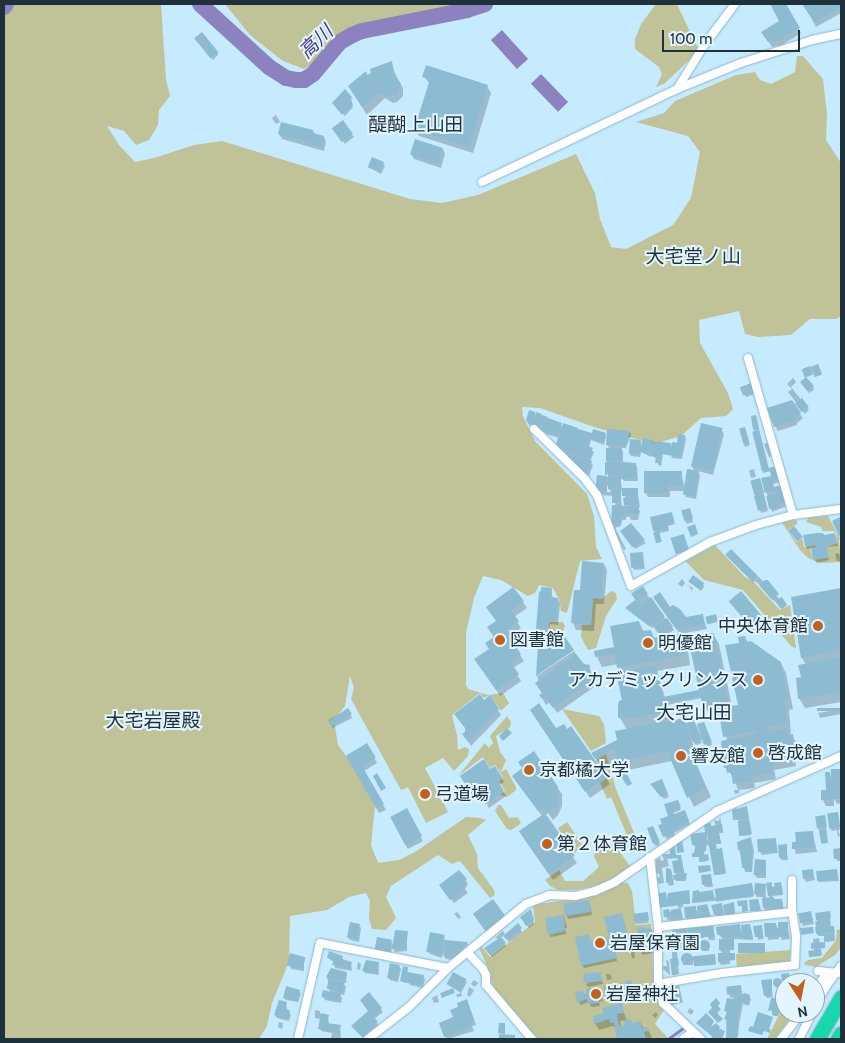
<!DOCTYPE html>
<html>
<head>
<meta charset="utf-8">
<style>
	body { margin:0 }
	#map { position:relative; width:845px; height:1043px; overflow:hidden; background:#c6ebfe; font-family:Cabin,"Noto Sans JP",sans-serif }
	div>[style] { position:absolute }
	.green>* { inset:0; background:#c0c398; transform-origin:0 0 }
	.water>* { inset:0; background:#8b82bf; transform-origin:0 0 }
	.shadow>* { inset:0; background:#0003; transform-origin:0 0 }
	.stream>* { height:2.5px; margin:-1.25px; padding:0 1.25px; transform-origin:1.25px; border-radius:1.25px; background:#8b82bf }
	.river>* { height:16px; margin:-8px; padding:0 8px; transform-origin:8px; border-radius:8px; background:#8b82bf }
	.building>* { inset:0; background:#8dbbd1; transform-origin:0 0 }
	.round { border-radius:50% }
	.roads { filter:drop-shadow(0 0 1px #8ab7ce) drop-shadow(0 0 1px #8ab7ce) }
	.street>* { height:8px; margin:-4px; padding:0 4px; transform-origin:4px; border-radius:4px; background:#fff }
	.highway>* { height:15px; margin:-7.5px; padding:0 7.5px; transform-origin:7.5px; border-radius:7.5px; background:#15d9ac }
	.dots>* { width:14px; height:14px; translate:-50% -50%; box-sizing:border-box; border:2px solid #e3f5ff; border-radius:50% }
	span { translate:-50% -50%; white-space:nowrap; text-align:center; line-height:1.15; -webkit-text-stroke:4px #e3f5ff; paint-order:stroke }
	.poi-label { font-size:18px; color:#1e313a }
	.right { translate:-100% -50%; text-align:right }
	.left { translate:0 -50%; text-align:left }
	.water-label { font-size:19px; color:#493884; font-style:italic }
	.neighbourhood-label { font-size:19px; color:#1e313a }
	.frame { position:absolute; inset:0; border:5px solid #1e313a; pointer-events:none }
	.north { position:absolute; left:775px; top:973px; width:50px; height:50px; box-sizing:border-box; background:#e3f5ff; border:1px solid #94a7b0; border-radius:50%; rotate:169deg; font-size:14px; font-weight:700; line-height:20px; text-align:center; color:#1e313a }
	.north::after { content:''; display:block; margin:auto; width:18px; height:22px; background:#c1611e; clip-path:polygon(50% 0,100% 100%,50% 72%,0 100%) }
	.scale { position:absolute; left:662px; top:30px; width:138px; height:22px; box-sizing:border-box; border:2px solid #1e313a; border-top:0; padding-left:6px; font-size:15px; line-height:18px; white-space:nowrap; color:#1e313a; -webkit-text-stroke:4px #e3f5ff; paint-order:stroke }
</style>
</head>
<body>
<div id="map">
	<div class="green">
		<i style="clip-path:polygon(4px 4px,161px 4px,166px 79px,170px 96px,159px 110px,158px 125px,149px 140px,136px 145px,124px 131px,107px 126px,119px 145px,135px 162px,154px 158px,194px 145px,222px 141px,410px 199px,442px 203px,478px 195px,576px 154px,595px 193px,600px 219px,611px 247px,626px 249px,673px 225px,691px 198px,700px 152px,688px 136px,636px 122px,664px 113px,675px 101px,736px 75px,755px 72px,760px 80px,771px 84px,795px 72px,797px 56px,803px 56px,823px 79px,827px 114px,826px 140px,841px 163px,841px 316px,836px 319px,810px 319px,791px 335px,758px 337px,745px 334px,739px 311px,699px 320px,700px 343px,728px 393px,733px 409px,726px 416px,701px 418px,681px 436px,654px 444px,594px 427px,540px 408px,522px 407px,523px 416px,535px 441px,587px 494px,594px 516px,596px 547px,602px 559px,580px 561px,567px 613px,561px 611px,559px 599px,553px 588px,539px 585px,535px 593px,528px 596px,501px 580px,483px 576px,474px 598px,466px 633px,466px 685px,468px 689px,488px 695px,503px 693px,509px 703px,501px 711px,490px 695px,484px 698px,480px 693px,452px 715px,457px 735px,458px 750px,465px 747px,469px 749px,468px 756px,454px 771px,443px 758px,425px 768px,448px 812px,426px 823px,408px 787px,401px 790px,351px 699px,354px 688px,350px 676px,345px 706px,334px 720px,338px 745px,362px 778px,375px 806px,371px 845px,378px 863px,399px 860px,415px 852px,466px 817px,480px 818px,486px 820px,468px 835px,477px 854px,478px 868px,494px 890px,495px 895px,490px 898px,460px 861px,452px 864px,438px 855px,391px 886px,386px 897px,396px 918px,386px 930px,372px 929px,369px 919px,370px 901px,366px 893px,349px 897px,327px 910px,290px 916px,289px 962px,272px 1003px,267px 1026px,259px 1039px,4px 1039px)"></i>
		<i style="clip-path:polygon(225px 4px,456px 4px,443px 8px,439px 17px,427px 21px,405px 25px,397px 17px,358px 24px,321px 59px,304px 69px,283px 61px,250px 35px)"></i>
		<i style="clip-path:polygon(656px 4px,677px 4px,699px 51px,664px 84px,656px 87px,662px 74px,659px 67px,635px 49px,635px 39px,641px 24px)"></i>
		<i style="clip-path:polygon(828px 516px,839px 537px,841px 536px,839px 540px,841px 562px,821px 563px,815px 561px,808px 558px,800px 550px,781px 521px,797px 520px,797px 524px,788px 530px,797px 542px,802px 538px,804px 547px,816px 545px,816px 547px,810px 549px,813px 560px,829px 557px,827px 547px,837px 543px,836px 533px,834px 531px,823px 531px,821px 527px,806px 522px,808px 518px)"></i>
		<i style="clip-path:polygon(715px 545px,745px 577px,753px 581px,780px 610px,790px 605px,796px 648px,792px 647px,743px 590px,704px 580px,685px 561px)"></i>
		<i style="clip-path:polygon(611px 591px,616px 593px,617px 599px,606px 616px,596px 648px,588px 650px,581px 637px,582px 625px,591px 625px,593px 598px,602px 599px)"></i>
		<i style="clip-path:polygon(549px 622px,563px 622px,565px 626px,563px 631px,546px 639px,534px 638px,531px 635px,530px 630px,548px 633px)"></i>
		<i style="clip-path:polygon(562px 709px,599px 716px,604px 724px,606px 743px,591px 751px)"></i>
		<i style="clip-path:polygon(507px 716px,511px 722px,510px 727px,496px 736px,500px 752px,506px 760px,501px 772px,506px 769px,516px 787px,516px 790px,507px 797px,500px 795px,505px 791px,499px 781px,503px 777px,500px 772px,495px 765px,490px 768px,483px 757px,458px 776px,485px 743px,489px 748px,493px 743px,490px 736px)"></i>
		<i style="clip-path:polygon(606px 754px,616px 789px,640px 847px,632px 844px,629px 840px,611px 797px,607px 799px,600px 783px,608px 777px,596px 760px)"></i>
		<i style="clip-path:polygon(498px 805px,501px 805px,509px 818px,517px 817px,521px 822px,519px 825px,511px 830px,507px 829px,495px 811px)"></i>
		<i style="left:567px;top:822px;width:30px;height:11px;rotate:56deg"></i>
		<i style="clip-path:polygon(606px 844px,610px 844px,616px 847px,630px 866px,630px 869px,602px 885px,575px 890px,558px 890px,550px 886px,545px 880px,559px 870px,565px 881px,583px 881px,597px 869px,599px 866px,594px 857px,595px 851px)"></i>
		<i style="clip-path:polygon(622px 882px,628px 883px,632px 891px,636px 925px,651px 924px,654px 986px,659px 1001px,664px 1010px,655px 1024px,669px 1039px,538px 1039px,505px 1005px,492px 984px,485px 961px,479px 948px,482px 947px,490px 957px,535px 922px,533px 905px,583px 897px)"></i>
		<i style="clip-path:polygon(841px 929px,841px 948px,835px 955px,816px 967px,805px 965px,804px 963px,808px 960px,822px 958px,836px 940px,837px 930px)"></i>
		<i style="clip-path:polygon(791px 950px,789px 962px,737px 969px,736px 954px)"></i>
		<i style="clip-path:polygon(785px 1003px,785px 1013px,794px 1013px,775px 1039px,767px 1039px)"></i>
	</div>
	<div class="water">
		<i style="left:502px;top:30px;width:39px;height:15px;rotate:48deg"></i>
		<i style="left:541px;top:74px;width:39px;height:14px;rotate:46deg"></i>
	</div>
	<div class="shadow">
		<i style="clip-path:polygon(771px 4px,784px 4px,801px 33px,782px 45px,772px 47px,763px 32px,781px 22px)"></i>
		<i style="clip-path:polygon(804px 4px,841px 4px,841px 13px,816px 27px)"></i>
		<i style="clip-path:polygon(198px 41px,217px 52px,218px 55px,213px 60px)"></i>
		<i style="clip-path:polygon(391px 63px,397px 78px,403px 88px,403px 96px,397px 102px,393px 103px,385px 98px,367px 115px,353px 93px,367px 77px)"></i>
		<i style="clip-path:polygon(424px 77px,487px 86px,491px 93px,473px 153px,419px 136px,415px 130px,430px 84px)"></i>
		<i style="clip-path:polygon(351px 98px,353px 107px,345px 116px,336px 106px)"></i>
		<i style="clip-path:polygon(276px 115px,280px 122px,276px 124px,272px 118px)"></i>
		<i style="clip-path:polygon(313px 131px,315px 134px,324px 137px,326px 142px,324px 151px,282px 139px,279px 134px)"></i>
		<i style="clip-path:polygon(336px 131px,352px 135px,354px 137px,345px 144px)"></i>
		<i style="clip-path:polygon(443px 149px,445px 154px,441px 168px,414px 159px,411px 154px)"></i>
		<i style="clip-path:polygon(383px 163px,385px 166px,381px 174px,369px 167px)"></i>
		<i style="clip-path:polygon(793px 378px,796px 382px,791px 387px,809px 410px,805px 414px,788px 392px,792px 389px,787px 384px)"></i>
		<i style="clip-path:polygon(803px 385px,813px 387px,814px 390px,809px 393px)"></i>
		<i style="clip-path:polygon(742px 387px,752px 387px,755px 394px,746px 397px)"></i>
		<i style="clip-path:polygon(534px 413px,536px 416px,541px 415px,563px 427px,577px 429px,579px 432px,605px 434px,606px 437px,604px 445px,591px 440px,589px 448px,594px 452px,590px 462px,593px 465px,588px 479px,570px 456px,559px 452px,559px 438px,546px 434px,544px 429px,534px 430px,527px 420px)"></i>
		<i style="clip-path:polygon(800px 414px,803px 418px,797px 423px,797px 425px,778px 431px,775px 426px)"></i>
		<i style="clip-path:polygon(752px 417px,756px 417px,769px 469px,776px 467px,781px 482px,773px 484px,774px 488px,789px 505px,772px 512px,763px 479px,773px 477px,772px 471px,763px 473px,762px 471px)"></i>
		<i style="clip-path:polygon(721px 429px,724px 434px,713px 475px,698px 471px,700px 475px,696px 499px,686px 497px,685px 491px,670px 491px,670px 497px,648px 497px,645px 492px,681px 472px,685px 489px,695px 472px,691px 465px)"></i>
		<i style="clip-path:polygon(741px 429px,746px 431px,750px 445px,745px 447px,744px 444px)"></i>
		<i style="clip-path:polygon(evenodd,608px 431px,630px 432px,631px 435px,626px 448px,621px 448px,623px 452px,623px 464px,635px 464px,637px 467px,638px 481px,625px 481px,620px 478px,622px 489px,637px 489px,640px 507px,637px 507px,640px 511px,638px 520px,631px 520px,630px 517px,626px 517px,626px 520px,622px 520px,621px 526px,615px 528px,626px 549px,624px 550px,613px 529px,613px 507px,616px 507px,614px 496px,600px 495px,598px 489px,599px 477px,608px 477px,607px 461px,610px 449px,607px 445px,608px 431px,607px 485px,611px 492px,607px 492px,607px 485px,608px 431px,620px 491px,624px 491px,627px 508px,622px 507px,620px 491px)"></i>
		<i style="clip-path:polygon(685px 436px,686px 439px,682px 459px,672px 458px,670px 453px,663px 454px,661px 466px,658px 465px,657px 459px,651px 455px,651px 457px,641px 452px,640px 457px,631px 456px,629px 453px,640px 441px,642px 445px,644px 439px,670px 445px,672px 448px)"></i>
		<i style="clip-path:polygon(770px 442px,773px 456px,769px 457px,764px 444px)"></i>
		<i style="left:754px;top:469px;width:8px;height:5px;rotate:76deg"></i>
		<i style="clip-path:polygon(761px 482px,768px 511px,761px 513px,755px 494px)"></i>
		<i style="clip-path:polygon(691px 512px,693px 522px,687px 524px,685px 521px)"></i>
		<i style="clip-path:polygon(673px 516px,675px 524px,668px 526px,669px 531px,659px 533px,661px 542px,657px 543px,652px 518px)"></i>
		<i style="clip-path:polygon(624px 534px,644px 541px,646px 543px,635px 549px)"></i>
		<i style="clip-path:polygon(835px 535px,838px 546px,825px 547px,829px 560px,816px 563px,812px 548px,807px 549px,806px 546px,824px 537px)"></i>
		<i style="clip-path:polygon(642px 553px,645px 569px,634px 570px,633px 568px)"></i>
		<i style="clip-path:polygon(839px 553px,841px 561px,837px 561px,835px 554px)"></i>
		<i style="clip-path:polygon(726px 555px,759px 577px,786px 606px,782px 609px,776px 600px,775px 602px,760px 585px,755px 581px,753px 582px)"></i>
		<i style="clip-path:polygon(604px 564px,607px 570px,604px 604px,596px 604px,594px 631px,576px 630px,573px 623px)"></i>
		<i style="clip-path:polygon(682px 579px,685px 583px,682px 587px,678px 584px)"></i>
		<i style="clip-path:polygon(690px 581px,703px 584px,704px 587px,701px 591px)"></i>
		<i style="clip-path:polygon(688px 585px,693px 588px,692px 591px,689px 586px)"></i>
		<i style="clip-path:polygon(513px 588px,527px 608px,514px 617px,521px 628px,508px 637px,524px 661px,513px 668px,521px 681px,500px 696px,480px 665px,490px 650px,497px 622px)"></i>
		<i style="clip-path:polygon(642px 588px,674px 630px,664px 637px,681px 634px,687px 644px,690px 665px,657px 671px,665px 698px,698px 692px,702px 697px,713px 634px,719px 644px,732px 707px,739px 706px,741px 644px,745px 637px,748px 643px,780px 662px,786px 673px,793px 709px,789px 710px,791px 734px,796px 742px,798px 754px,794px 754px,796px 766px,774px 770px,776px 779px,754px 783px,755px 788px,739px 790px,739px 793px,735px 794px,734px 790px,738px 790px,734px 778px,725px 767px,727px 741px,721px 715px,710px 717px,702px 698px,667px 705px,671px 722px,695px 724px,702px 743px,696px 745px,692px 740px,696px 756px,693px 757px,711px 797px,694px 807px,672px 761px,623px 771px,617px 760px,600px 769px,610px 784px,590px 798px,535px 716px,556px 729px,598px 766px,600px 765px,593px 754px,618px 741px,627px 730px,620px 718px,619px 705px,623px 701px,622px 674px,618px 664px,602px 667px,597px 657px,615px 648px,639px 622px,644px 632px,651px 631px,655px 639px,663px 638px,655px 626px,652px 628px,627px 608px,637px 600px)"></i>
		<i style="clip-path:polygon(841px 589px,841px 702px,805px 708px,799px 698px,806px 665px,802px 658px,792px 598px)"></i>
		<i style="clip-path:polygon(551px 590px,553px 599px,558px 599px,560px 604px,558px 625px,550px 624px,548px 635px,540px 634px,537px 629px)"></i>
		<i style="clip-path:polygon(741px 593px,764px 623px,754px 631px,733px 606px)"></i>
		<i style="clip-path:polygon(657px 602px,685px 618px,702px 615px,707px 629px,680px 634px)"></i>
		<i style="clip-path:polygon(574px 651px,584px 666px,589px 667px,597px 685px,557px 713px,550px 702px,546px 705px,541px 696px,543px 694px,537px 676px)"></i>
		<i style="clip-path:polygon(490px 697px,501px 715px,471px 746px,464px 734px)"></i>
		<i style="clip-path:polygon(841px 709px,841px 714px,820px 718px,819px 715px,818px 713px)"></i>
		<i style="left:348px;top:710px;width:9px;height:22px;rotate:63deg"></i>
		<i style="clip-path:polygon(705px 726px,712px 745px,707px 747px,706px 744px)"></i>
		<i style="clip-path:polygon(367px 744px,377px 763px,364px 771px,386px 810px,379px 813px,347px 755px)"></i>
		<i style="clip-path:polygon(839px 770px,841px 774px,841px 803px,837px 804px,834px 798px,834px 806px,826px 806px,823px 800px,828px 791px,829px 773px,833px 780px)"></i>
		<i style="clip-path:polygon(490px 771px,501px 777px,504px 782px,499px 785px,506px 796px,489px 808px,483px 797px,478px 802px,462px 777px)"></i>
		<i style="clip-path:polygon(517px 782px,557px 787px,562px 794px,562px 806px,558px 815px,553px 820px,548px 813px,545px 815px,577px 863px,553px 880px,524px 838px,542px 816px)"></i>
		<i style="clip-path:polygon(663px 783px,669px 797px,664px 799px,653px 787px)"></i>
		<i style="clip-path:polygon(665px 805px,679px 805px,681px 810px,673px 813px,674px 816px,686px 815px,690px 824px,674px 833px,675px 836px,666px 839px,663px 824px,670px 816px)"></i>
		<i style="clip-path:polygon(747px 809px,751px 835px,741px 836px,739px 820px,735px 820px)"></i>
		<i style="left:407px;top:810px;width:35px;height:17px;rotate:63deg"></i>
		<i style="clip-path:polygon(837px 813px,840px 830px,838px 830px,840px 836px,838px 837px,837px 830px,832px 831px,830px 828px,829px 814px)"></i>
		<i style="clip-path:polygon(720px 816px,723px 833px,719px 833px,721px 844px,716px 844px,716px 850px,722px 851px,725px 874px,716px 875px,710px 845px,705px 846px,704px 856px,708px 857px,708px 861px,701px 862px,700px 857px,693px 857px,696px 847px,693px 845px,704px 833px,708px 840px,711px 827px,716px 827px,714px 820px,719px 821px)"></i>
		<i style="clip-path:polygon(825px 816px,828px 843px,822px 844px,816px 817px)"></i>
		<i style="clip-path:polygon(654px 830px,660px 845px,656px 846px,654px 844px)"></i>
		<i style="clip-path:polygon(812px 832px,817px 852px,796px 854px,793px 843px)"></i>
		<i style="clip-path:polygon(751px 838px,754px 851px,752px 872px,747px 872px,739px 850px)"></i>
		<i style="clip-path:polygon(775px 839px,778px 853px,762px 855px,760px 852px)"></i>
		<i style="clip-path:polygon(786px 846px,788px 860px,782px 860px,780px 858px)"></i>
		<i style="clip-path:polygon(834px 850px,841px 850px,841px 861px,837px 861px)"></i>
		<i style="clip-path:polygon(662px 854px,673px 854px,676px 857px,681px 857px,686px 881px,676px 881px,673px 876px,677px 876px,675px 872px,679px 858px,667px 859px,669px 866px,662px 868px,664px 883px,659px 884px,656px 878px,660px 877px,659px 874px,656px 873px,656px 860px,660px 858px,661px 861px,664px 860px)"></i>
		<i style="clip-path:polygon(766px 861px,766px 878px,757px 878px,755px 875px)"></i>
		<i style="clip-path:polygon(667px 870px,672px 873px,674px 885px,669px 886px,668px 883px)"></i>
		<i style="clip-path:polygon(812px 870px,815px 880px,806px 882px,805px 879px)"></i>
		<i style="clip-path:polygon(837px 870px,839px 881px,819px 882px,818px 879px)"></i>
		<i style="clip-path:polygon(711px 876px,713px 887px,705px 887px,704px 885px)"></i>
		<i style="clip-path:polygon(466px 880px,468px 885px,464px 888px,468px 893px,454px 903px,444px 890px)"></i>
		<i style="clip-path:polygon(752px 885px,753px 897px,693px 903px,700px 894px,712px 891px,715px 898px)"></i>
		<i style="clip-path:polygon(765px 885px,766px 899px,771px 899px,769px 896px,772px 888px,781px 885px,783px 895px,772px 896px,775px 901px,782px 900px,784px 911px,765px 911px,763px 897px,757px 897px,755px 894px)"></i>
		<i style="clip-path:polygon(689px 893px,690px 904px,683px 904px,683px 907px,679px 908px,682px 913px,683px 920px,668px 921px,664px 911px,669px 911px,671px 914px,680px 910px,674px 901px,675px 906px,660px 907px)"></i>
		<i style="clip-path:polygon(590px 904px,592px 915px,568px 919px,567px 916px)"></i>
		<i style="clip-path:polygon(733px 904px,736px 916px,727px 917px,723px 910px,724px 917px,717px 917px,721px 905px,725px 912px)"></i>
		<i style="clip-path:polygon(695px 908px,699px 914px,710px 916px,698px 917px,698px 920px,688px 921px,686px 918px)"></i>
		<i style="clip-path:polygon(457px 912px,461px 917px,459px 919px,454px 914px)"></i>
		<i style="clip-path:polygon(829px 912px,831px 928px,835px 930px,834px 941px,826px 942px,825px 936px,818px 936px,817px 933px,817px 919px)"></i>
		<i style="clip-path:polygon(532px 913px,534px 924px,529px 928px,521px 917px)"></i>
		<i style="clip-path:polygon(811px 913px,814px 924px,803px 926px,800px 915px)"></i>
		<i style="clip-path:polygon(622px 914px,631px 950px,634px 951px,635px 958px,632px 958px,630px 948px,615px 952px,617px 961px,584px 968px,582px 965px,588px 935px,591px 942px,610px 938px)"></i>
		<i style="clip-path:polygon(647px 914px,649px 923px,637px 924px,635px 922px)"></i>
		<i style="clip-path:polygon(564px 916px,567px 928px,565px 928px,566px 934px,551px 937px,549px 934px)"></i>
		<i style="clip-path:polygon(787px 923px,790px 939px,782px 940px,778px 932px,779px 939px,768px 940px,765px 925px,776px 925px,780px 933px)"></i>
		<i style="clip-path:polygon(359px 925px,361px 928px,359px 942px,350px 940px,349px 938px)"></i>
		<i style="clip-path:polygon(518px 925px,522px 932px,509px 942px,504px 935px,500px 938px,506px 946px,492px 957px,487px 951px,498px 940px,496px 937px,503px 931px,505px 935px)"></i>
		<i style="clip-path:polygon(739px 926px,743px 933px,751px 929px,753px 940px,733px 939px,734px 949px,730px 949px,730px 953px,727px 953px,731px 959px,735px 955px,735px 960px,730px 960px,730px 964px,721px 965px,719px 962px,723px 955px,720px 950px,725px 941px,718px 934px)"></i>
		<i style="left:761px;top:926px;width:13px;height:6px;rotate:77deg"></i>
		<i style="clip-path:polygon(713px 927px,715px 940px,709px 940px,705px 928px)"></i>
		<i style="clip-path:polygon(686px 929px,689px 935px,703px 930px,704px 938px,690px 938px,687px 933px,687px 938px,675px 937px,673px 934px)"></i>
		<i style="clip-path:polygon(651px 930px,653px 953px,643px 955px,641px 952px,646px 945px,646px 935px,640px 935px,638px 932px)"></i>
		<i style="clip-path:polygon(407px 933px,407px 951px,395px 952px,392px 947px,391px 954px,377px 952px,378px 939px,391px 941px,394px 946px)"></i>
		<i style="clip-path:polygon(444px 936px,445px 941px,467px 943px,468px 945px,453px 960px,446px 959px,443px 954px,442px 958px,430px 954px,428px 951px)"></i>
		<i style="clip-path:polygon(819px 938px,820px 944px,825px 944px,825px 948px,819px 949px,821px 956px,810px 957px,809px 952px,814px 951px,813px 939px)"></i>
		<i style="clip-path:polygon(670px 939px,673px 939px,674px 949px,671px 948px)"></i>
		<i style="clip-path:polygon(701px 941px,709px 942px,709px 951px,701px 950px)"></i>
		<i style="clip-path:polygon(765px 945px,765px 952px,740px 953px)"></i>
		<i style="clip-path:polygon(672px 952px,677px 952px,679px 974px,673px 975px)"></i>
		<i style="clip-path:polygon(683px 955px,693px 957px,714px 955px,715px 965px,696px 966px,694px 959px,693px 965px,683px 965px)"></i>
		<i style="clip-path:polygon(342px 957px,344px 961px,351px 963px,352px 971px,335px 968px,334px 962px,328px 958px)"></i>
		<i style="clip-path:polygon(304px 959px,304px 971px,291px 969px,290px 966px)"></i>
		<i style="clip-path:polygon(666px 960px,669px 961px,670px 975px,663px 969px,663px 966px,667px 966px)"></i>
		<i style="clip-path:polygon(358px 962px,361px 964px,360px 970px,357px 969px)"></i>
		<i style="clip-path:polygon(378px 963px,379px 975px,365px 973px,363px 970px)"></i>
		<i style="clip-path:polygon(399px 966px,401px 969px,398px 982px,390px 980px,388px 977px)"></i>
		<i style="clip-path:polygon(408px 968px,407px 978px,423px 976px,425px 979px,423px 988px,410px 985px,407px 980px,406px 983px,402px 982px)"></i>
		<i style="clip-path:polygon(347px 973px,346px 983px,343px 983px,346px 987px,344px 995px,340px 994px,342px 998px,341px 1003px,325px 1000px,323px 997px,330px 992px,327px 977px)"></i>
		<i style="clip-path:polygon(600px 974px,603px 984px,588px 987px,586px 984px)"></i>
		<i style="clip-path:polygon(606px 974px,610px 974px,612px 979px,607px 980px)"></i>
		<i style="clip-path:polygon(774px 979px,780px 979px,781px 988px,777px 988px)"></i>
		<i style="clip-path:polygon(465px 980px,467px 982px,461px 993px,448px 984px)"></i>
		<i style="left:474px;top:980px;width:5px;height:5px;rotate:37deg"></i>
		<i style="clip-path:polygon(771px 980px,773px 999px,782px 1001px,778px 1016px,774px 1016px,774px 1011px,769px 1010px,772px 997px,767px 998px,765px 995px)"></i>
		<i style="clip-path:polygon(632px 984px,634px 1000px,630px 1001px,628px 998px)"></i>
		<i style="clip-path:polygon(616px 986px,620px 1001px,609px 1003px,607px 1000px)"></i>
		<i style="clip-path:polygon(740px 986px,743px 997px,749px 996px,751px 999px,749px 1006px,743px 1004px,736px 1039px,727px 1039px,726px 1019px,728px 999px,734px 1001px,735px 997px,731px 998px,729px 995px)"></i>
		<i style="clip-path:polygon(469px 987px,474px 990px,470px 997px,467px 995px)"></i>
		<i style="left:679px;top:987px;width:16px;height:12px;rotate:76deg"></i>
		<i style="clip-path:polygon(785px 989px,785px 995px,778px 997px,777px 992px)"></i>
		<i style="clip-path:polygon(299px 991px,301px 994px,298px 1002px,286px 1000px,284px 998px)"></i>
		<i style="clip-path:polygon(600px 991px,603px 1001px,599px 1002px,600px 1006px,591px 1007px,589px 1002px,580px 1005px,576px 993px,583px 992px,585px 995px)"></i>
		<i style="left:461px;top:993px;width:3px;height:5px;rotate:72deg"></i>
		<i style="clip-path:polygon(369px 994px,383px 1012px,374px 1019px,378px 1025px,363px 1038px,355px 1029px,370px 1011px)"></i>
		<i style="clip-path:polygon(437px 995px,439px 1002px,434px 1003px,432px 998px)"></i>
		<i style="clip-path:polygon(467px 1001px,476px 1025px,472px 1026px,474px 1031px,447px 1039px,445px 1036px,454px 1018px)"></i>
		<i style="clip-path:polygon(286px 1003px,287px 1010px,291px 1015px,289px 1021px,277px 1018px,275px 1015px)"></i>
		<i style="clip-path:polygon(evenodd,621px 1004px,627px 1021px,630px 1020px,633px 1024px,641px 1023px,644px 1029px,647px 1028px,652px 1037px,647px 1039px,618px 1039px,617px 1029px,613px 1026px,599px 1030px,595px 1023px,621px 1004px,626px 1020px,627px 1026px,621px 1027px,620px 1021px,626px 1020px)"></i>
		<i style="left:690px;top:1008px;width:5px;height:5px;rotate:37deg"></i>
		<i style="clip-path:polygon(315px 1010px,320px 1011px,320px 1014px,328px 1016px,329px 1024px,340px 1027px,341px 1039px,331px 1039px,332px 1033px,321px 1031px,321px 1019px,315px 1018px)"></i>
		<i style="clip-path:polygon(656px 1012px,658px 1015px,655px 1018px,652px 1015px)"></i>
		<i style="clip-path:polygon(279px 1022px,283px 1023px,282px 1029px,278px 1027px)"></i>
		<i style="clip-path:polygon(713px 1022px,710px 1029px,716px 1025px,724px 1033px,722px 1039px,715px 1039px,698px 1024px)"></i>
	</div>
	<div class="stream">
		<i style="left:668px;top:1039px;width:19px;rotate:-36deg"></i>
	</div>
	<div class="river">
		<i style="left:200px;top:4px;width:93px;rotate:42.4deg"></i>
		<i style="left:269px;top:67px;width:20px;rotate:33deg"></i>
		<i style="left:286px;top:78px;width:10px;rotate:11deg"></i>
		<i style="left:296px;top:80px;width:8px"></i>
		<i style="left:304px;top:80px;width:11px;rotate:-34deg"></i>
		<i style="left:313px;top:74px;width:42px;rotate:-49.8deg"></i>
		<i style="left:340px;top:42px;width:14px;rotate:-30deg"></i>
		<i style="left:352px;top:35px;width:11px;rotate:-22deg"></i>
		<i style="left:362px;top:31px;width:107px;rotate:-11.3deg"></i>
		<i style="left:467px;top:10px;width:19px;rotate:-18deg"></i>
		<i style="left:4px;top:7px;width:4px;rotate:-56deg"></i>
	</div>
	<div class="building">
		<i style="clip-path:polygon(770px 4px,786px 4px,800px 28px,779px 40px,768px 42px,761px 32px,779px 21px)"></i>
		<i style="clip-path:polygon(802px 4px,841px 4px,841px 7px,814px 22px)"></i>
		<i style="left:202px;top:32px;width:26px;height:10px;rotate:51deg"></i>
		<i style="clip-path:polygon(392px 61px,394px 73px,401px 84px,397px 94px,388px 97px,381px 92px,362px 107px,348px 86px,366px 71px,367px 75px,371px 73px,370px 69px)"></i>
		<i style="clip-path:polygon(426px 65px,488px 85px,469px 147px,414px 130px,430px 79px,422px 77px)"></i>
		<i style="clip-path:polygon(345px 89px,352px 97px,350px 100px,353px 104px,342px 115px,332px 103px)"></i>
		<i style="left:343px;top:120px;width:17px;height:14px;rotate:54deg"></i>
		<i style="clip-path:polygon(281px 122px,313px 130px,313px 133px,324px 136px,322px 147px,278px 134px)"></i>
		<i style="left:415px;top:139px;width:29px;height:16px;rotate:18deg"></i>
		<i style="left:372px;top:157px;width:13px;height:11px;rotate:23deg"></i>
		<i style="left:818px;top:364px;width:11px;height:8px;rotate:68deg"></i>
		<i style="left:810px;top:366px;width:9px;height:9px;rotate:69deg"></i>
		<i style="clip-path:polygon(806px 377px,814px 386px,807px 391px,800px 382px)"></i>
		<i style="left:751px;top:383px;width:9px;height:12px;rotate:69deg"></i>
		<i style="left:802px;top:398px;width:11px;height:9px;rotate:52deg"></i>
		<i style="clip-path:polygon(792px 400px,801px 413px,795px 418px,796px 420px,774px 427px,767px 408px)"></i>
		<i style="clip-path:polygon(529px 410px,535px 412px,530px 426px,526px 420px)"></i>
		<i style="clip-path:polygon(536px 412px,542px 414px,536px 429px,531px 427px)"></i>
		<i style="clip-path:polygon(542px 415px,548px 417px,544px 428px,548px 418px,562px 423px,557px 436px,537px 430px)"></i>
		<i style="clip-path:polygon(756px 415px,759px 429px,753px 430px,751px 416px)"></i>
		<i style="clip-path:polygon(563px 423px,578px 428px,574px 442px,578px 429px,592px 433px,593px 429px,606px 433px,603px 443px,590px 438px,587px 446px,578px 443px,593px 448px,589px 459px,555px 447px)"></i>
		<i style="left:701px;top:423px;width:22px;height:44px;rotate:13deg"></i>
		<i style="left:745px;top:427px;width:16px;height:6px;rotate:75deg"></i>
		<i style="clip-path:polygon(607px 429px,630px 431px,625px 446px,606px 445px)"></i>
		<i style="left:759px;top:430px;width:40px;height:7px;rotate:76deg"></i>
		<i style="clip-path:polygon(678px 434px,685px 435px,681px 457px,661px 454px,660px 463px,655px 463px,656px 457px,651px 456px,653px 441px,671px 443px,670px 452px,672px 442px,677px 443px)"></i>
		<i style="clip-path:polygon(643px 438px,653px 440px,649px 455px,640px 450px)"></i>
		<i style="left:630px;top:439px;width:11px;height:14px;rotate:5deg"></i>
		<i style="left:606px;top:448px;width:16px;height:13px"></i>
		<i style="clip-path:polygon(569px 454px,592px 461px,586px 478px,567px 459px)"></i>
		<i style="clip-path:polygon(605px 462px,622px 463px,621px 475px,608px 475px,608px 472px,607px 475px,605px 475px)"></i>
		<i style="clip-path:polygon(623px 462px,636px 463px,637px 479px,622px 478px)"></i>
		<i style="left:777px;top:466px;width:13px;height:8px;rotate:77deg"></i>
		<i style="left:687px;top:469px;width:12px;height:26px;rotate:9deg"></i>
		<i style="clip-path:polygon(644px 471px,682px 471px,682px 486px,668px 486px,668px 493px,644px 493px)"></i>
		<i style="left:597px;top:475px;width:10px;height:15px;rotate:6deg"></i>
		<i style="left:621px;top:476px;width:13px;height:13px;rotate:90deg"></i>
		<i style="clip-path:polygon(771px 476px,774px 487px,782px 485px,789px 502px,779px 504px,775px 490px,765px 493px,761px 478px)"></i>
		<i style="left:760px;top:478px;width:15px;height:10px;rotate:74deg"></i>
		<i style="left:622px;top:488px;width:16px;height:8px"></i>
		<i style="left:612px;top:490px;width:9px;height:13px"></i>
		<i style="clip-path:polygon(760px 494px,761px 497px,764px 496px,767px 508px,758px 511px,754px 496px)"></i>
		<i style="left:776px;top:494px;width:13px;height:10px;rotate:77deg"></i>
		<i style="left:638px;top:496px;width:8px;height:15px;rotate:83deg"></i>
		<i style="clip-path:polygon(612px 505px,639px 507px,639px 514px,625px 514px,625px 517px,621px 517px,621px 523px,611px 526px)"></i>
		<i style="left:690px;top:508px;width:11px;height:9px;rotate:75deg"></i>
		<i style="clip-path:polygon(672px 512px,674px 521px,667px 523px,668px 528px,653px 531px,650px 517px)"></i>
		<i style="clip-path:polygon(840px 517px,841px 535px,839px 536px,832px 521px)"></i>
		<i style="clip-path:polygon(631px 523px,645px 540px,636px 546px,632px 547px,620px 531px)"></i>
		<i style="clip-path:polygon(695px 524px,698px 534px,691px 537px,687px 527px)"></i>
		<i style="left:794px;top:526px;width:14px;height:7px;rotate:51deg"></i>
		<i style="left:659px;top:531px;width:11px;height:6px;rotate:75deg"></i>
		<i style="clip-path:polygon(817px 533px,823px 533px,824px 535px,835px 533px,837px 543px,827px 546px,829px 557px,813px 560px,811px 549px,824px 546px,805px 546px,803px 535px)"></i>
		<i style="left:684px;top:534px;width:17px;height:14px;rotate:73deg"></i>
		<i style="left:731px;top:549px;width:37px;height:8px;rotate:45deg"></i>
		<i style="left:643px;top:552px;width:15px;height:13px;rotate:86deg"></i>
		<i style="clip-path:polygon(582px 561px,604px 563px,601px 598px,593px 598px,591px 625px,571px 623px,574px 590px,580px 590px)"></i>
		<i style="left:693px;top:575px;width:14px;height:8px;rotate:36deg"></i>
		<i style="clip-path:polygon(765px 580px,768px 580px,779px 594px,772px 600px,759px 585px)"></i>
		<i style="left:643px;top:586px;width:9px;height:14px;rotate:58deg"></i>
		<i style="clip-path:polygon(513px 587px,524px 601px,511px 611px,519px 621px,505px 631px,521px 654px,510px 662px,519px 674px,496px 690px,474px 659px,489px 649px,485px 643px,494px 637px,487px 627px,496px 621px,486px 607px)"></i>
		<i style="clip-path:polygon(541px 587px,552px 588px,551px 597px,558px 598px,556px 621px,548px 620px,546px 631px,536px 629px,539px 591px,541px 592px)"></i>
		<i style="clip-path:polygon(841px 588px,841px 650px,801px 658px,791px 597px)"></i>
		<i style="left:741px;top:591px;width:34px;height:16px;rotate:50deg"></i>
		<i style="clip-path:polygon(660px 592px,670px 607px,673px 605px,680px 609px,686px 617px,703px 614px,705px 625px,676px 629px,653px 597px)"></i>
		<i style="left:651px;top:597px;width:24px;height:14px;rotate:55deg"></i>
		<i style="clip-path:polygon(782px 597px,787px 605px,781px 609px,775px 601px)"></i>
		<i style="clip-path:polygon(635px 600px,652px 624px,649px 626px,625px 608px)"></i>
		<i style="left:716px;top:614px;width:8px;height:11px;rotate:76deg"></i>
		<i style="left:667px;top:618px;width:11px;height:16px;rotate:56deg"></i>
		<i style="clip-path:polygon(639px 621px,641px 631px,651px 630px,653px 638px,681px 633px,685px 655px,617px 668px,615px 654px,595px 657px,594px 651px,614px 647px,610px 626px)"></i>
		<i style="clip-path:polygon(714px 633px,728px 702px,703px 707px,700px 696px,664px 703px,666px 712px,626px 719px,626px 717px,618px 718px,618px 705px,619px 701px,622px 700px,616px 673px,656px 666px,663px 697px,699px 690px,688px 638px)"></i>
		<i style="clip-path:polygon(745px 636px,746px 642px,751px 641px,781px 662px,788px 699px,784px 700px,788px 723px,767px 727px,768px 732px,788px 728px,789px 735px,793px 734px,795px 747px,791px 748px,794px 760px,772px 764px,773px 772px,751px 776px,752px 781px,733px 784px,731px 772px,727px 773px,726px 768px,724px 768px,721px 741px,757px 734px,756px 731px,723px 737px,718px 708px,738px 705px,725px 645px,739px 643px,738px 637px)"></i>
		<i style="clip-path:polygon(565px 637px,574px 650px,536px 676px,538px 644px,553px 645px)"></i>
		<i style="clip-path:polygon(576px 654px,584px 664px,590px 665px,589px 671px,594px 678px,553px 708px,545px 697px,542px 699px,539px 695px,542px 693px,535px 683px)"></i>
		<i style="clip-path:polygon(841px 657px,841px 692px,798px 699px,796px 678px,801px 677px,798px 665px)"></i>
		<i style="clip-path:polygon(480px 694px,484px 700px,490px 695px,499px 709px,468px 742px,462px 734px,465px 732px,465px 728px,454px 714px)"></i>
		<i style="clip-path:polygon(539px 703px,556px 728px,564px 724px,567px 729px,571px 726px,607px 777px,585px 792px,530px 710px)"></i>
		<i style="left:348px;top:708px;width:7px;height:24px;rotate:56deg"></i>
		<i style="left:841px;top:708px;width:3px;height:24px;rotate:90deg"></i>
		<i style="clip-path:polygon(684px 718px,692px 746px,689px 747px,706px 787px,687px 798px,667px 751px,616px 762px,615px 748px,595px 759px,591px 753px,617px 740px,615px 731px)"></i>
		<i style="left:694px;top:720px;width:21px;height:9px;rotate:67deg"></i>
		<i style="clip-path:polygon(704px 722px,712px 742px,704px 745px,697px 724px)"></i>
		<i style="clip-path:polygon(507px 728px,512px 733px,503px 741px,499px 736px)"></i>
		<i style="left:367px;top:743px;width:17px;height:25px;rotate:59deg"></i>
		<i style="clip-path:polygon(534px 751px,558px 787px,558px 804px,548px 814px,543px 807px,538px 811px,512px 776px,522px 768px,518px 762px)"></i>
		<i style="clip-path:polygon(484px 759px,490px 769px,495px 766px,502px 777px,497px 780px,504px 791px,486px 804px,479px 794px,474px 798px,460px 776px)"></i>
		<i style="left:362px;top:766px;width:44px;height:9px;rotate:60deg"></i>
		<i style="left:831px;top:769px;width:9px;height:30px"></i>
		<i style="clip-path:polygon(626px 772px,632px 784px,627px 786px,620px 775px)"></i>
		<i style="clip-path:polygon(825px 772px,830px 772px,831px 800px,821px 800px,821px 790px,826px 790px)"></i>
		<i style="clip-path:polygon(377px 773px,386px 788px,381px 791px,373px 776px)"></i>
		<i style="clip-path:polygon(662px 779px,668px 794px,661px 797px,650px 784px)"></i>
		<i style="clip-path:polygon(678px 800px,681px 807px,673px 810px,674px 814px,685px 810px,689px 821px,674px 830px,671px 824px,674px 833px,663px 837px,658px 825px,662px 824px,660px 819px,668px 816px,664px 804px)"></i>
		<i style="clip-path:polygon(734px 806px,737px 809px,747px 806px,749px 818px,733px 820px,732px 810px,735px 809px)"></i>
		<i style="left:407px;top:808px;width:32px;height:19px;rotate:62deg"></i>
		<i style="left:838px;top:812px;width:15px;height:11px;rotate:82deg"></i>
		<i style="left:545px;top:813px;width:52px;height:32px;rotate:55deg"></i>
		<i style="left:825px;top:815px;width:12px;height:10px;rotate:81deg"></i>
		<i style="clip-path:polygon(749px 819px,752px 834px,739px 836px,738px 821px)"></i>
		<i style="clip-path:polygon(711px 823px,711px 826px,722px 824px,723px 832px,719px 833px,721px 843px,716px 844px,717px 849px,722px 848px,726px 873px,714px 875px,707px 834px,706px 851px,698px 852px,698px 857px,692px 857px,692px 853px,694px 853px,695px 848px,695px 845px,692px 845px,690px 834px,705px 832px,704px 824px)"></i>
		<i style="clip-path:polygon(653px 826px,660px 842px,653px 844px,647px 828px)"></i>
		<i style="clip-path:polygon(819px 830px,826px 830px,828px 843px,821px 843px)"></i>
		<i style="clip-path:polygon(813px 831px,815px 847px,792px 849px,792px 842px,796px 842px,795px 832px)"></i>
		<i style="clip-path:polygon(751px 837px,752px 871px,745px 872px,744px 868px,742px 868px,740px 850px,738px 850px,737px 842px)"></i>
		<i style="left:776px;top:838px;width:13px;height:19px;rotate:86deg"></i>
		<i style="clip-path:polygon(682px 840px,684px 852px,677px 853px,676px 842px)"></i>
		<i style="clip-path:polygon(787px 844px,787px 858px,779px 858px,778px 845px)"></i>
		<i style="clip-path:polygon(671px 846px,675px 846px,676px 855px,681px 855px,684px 872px,674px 873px,672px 861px,678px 860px,677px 857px,669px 858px)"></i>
		<i style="clip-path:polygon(841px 848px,841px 858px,834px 859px,833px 849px)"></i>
		<i style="clip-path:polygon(704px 852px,704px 855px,708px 854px,709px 860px,699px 862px,699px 853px)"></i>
		<i style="left:755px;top:859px;width:11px;height:16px;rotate:5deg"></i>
		<i style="clip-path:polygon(710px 865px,711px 871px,699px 873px,698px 866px)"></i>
		<i style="clip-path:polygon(666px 868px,671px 869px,673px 882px,666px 883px)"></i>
		<i style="left:813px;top:869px;width:9px;height:11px;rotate:84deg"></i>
		<i style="left:837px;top:869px;width:10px;height:21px;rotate:84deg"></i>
		<i style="clip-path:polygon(459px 870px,467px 879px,462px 883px,466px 888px,450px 900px,439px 885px)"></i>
		<i style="clip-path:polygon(687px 873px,686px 880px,674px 880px,673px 875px)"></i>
		<i style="left:711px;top:874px;width:10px;height:10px;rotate:84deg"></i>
		<i style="clip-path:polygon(772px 882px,772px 887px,775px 886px,774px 883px,781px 882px,783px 894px,768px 896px,766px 883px)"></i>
		<i style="left:752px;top:883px;width:13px;height:38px;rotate:81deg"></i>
		<i style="left:755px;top:883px;width:11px;height:11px;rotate:5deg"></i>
		<i style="clip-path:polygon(689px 890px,690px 903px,659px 908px,656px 894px,666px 892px,667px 899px,668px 893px)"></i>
		<i style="clip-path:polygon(699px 890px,699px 892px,713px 890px,714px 899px,692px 903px,693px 891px)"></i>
		<i style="clip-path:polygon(774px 897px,774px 899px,782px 899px,783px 908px,763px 908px,762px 898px)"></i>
		<i style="left:493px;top:899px;width:22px;height:25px;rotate:54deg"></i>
		<i style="clip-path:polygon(758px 899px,761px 911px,750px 911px,749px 900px)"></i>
		<i style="left:589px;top:900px;width:12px;height:26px;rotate:81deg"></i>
		<i style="clip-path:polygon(747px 900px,748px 911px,742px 912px,742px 906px,738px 906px,737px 901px)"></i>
		<i style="clip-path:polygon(734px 902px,735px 913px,724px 915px,723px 905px)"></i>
		<i style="clip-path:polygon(722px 903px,723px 915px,714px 915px,711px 905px)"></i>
		<i style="clip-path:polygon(707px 904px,711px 917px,698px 918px,697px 906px)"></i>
		<i style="left:696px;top:906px;width:11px;height:12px;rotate:85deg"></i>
		<i style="clip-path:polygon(681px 908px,682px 918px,664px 917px,663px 910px,669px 909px,670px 913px,671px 910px)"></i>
		<i style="clip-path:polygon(531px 909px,534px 920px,526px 926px,520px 917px)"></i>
		<i style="left:811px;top:911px;width:10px;height:13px;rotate:79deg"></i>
		<i style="left:830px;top:911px;width:7px;height:15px;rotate:82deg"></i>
		<i style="left:648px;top:912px;width:8px;height:15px;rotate:83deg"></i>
		<i style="clip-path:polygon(622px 913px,630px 946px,615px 949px,617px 958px,581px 966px,575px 937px,589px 934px,590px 941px,609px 937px,604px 917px)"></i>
		<i style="clip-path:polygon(564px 915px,565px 931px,548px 935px,545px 918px)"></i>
		<i style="left:830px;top:919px;width:6px;height:15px;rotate:81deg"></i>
		<i style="left:350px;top:922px;width:10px;height:16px;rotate:11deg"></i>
		<i style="left:778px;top:922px;width:10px;height:15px"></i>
		<i style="clip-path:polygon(518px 923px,522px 928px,507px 940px,503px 936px)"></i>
		<i style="clip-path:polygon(764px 923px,776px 923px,778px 936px,765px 937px)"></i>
		<i style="clip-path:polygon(740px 924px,741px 936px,722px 938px,721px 934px,717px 935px,716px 927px)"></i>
		<i style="clip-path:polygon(750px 924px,753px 938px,742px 939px,741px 925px)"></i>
		<i style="clip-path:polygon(762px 925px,763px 937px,755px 937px,753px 926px)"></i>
		<i style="clip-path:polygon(713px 926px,715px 937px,688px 937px,687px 928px)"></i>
		<i style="clip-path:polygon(834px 926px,834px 932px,816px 934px,815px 927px)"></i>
		<i style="clip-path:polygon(637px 927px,652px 929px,652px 951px,640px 952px,639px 944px,645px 943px,645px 933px,637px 932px)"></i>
		<i style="clip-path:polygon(813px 927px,814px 933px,801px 935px,800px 928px)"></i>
		<i style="clip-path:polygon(675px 928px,686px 928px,687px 936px,672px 935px,672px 930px)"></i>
		<i style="clip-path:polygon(395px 930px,408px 931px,406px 948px,392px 949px)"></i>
		<i style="left:430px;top:932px;width:15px;height:20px;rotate:11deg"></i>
		<i style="clip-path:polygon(834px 934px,835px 940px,824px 942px,824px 935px)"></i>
		<i style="left:377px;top:937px;width:15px;height:12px;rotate:11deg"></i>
		<i style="clip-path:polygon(501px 937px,506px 943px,490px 955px,484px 948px)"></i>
		<i style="clip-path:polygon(689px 938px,694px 939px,696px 948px,677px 949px,677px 940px)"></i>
		<i style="left:719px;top:939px;width:15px;height:11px"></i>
		<i class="round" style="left:698.5px;top:939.5px;width:11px;height:11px"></i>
		<i style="clip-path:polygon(445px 940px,468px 942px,452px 957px,444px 957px)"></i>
		<i style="clip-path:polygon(825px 942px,825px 947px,811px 949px,811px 943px)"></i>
		<i style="left:738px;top:943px;width:27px;height:10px"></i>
		<i style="left:821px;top:949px;width:6px;height:13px;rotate:81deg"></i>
		<i style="clip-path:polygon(329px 951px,343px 956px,342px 959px,352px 962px,350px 969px,332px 965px,334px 960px,327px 958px)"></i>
		<i class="round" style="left:681px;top:953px;width:12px;height:12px"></i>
		<i style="left:290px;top:953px;width:16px;height:13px;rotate:15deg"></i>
		<i style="clip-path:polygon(718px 953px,735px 953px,735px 960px,718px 962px)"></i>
		<i style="left:715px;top:954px;width:10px;height:22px;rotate:84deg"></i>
		<i style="clip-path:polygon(678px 958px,679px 965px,675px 965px,676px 975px,672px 975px,670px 959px)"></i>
		<i style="clip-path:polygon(366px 960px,379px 962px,378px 973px,362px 971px)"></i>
		<i style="left:390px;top:963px;width:10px;height:15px;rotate:11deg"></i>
		<i style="clip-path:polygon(403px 966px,408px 967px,407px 972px,424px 975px,421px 986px,400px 981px)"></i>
		<i style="clip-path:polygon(331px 968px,347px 972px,345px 981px,326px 977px)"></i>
		<i style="left:453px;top:972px;width:15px;height:14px;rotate:28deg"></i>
		<i style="left:601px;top:972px;width:9px;height:18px;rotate:84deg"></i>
		<i style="clip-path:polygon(789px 973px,790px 983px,785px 983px,785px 987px,783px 987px,781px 974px)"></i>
		<i class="round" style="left:772.5px;top:977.5px;width:9px;height:9px"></i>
		<i style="left:329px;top:979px;width:16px;height:10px;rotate:14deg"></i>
		<i style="clip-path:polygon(772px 979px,772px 994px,764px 996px,761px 980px)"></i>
		<i style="clip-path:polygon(631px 980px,635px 994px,634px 998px,627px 999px,623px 985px,625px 985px,625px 981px)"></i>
		<i style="left:616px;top:984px;width:14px;height:13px;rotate:78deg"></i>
		<i style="left:679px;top:985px;width:16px;height:13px;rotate:79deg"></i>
		<i style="left:741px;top:985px;width:8px;height:15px;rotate:83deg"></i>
		<i style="clip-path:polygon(286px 986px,300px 990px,297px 1000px,283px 998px)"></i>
		<i style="clip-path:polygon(596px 987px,597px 990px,600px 990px,602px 999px,599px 999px,599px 1003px,588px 1004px,587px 999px,577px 1003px,575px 992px,584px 991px,584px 994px,587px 993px,586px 989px)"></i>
		<i style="left:453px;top:988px;width:5px;height:14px;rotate:68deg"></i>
		<i style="left:323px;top:990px;width:18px;height:7px;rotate:13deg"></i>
		<i style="clip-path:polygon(369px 992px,382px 1008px,373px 1016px,378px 1022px,361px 1036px,351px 1026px,368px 1011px,360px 1000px)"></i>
		<i style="clip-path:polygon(745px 993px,750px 995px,748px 1004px,742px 1002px,740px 1008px,737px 1024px,739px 1024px,738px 1036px,736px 1039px,726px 1039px,727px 1020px,724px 1019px,727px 1012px,724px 1011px,727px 998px,733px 999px,735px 996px)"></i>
		<i style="clip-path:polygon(716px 998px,720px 1003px,718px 1006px,721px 1009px,717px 1013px,723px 1019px,718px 1023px,708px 1012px,712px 1008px,710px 1004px)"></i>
		<i style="clip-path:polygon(771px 998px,783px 999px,778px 1016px,772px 1015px,772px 1010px,768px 1011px)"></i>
		<i style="clip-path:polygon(467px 999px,474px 1020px,470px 1021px,472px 1026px,444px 1037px,439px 1023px,453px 1017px,450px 1010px,458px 1007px,457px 1003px)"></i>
		<i style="clip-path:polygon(279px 1000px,287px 1002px,285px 1008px,290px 1011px,288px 1019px,274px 1015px)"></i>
		<i style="clip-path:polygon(622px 1003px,624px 1013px,617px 1014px,619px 1026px,625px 1025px,624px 1020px,631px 1019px,632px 1023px,641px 1021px,642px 1028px,648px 1027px,649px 1031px,644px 1032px,646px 1039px,617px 1039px,614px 1022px,610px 1023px,609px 1019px,594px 1024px,593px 1016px,603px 1014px,602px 1008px)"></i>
		<i style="clip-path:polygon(758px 1012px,773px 1017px,769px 1029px,771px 1030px,770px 1033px,764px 1031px,762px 1035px,748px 1031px,750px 1026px,753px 1027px)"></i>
		<i style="clip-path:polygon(321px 1013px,329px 1015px,327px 1023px,341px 1025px,339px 1033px,318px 1029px)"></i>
		<i style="clip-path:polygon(706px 1013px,714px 1021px,711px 1027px,716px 1023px,720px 1027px,712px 1036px,696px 1023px)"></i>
		<i style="clip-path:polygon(499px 1023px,505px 1023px,505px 1034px,498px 1033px)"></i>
		<i style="clip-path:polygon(720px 1029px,725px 1031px,722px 1037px,725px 1039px,713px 1039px,711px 1038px)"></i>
		<i style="clip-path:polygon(499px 1034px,515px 1035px,515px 1039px,499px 1039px)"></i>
	</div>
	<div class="roads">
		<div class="street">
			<i style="left:677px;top:89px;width:53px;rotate:-58.1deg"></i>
			<i style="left:705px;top:44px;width:50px;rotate:-53.1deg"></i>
			<i style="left:482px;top:182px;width:216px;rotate:-25.5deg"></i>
			<i style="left:677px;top:89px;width:69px;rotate:-22.1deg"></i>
			<i style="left:741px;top:63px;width:75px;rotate:-17.9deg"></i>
			<i style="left:812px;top:40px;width:30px;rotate:-12deg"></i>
			<i style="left:748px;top:358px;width:163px;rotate:74deg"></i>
			<i style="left:534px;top:429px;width:71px;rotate:44.4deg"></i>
			<i style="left:585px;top:479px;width:20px;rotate:53deg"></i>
			<i style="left:597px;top:495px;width:97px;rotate:69.5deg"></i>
			<i style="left:631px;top:586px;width:90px;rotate:-29.1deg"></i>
			<i style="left:710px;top:542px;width:49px;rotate:-20.3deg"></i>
			<i style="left:756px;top:525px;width:38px;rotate:-15deg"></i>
			<i style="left:793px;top:515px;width:48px;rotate:-7.1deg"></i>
			<i style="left:650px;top:857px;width:70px;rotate:83.5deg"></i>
			<i style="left:658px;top:927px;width:57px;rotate:90deg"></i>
			<i style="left:658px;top:984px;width:20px;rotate:75deg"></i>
			<i style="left:663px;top:1003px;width:52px;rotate:43.5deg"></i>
			<i style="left:658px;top:927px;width:135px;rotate:-6.4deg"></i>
			<i style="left:468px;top:953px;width:22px;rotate:47deg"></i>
			<i style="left:483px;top:969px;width:7px;rotate:63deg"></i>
			<i style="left:486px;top:975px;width:10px;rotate:90deg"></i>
			<i style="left:486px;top:985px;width:71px;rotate:49.6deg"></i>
			<i style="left:448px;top:968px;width:101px;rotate:-39.4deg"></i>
			<i style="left:526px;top:904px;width:25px;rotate:-21deg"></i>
			<i style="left:549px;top:895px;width:27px;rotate:2deg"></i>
			<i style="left:576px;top:896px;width:20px;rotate:-15deg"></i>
			<i style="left:595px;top:891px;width:22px;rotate:-24deg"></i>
			<i style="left:615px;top:882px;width:124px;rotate:-34.8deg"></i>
			<i style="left:717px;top:811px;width:136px;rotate:-23.9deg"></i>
			<i style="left:818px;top:971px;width:20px;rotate:6deg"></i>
			<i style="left:658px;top:984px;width:65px;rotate:-9.8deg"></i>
			<i style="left:722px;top:973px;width:73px;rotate:-6.3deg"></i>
			<i style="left:795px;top:965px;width:29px;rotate:-88deg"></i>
			<i style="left:796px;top:936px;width:24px;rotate:-99deg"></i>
			<i style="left:792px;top:912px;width:32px;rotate:-90deg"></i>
			<i style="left:815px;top:991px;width:22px;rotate:-58deg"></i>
			<i style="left:815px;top:1007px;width:21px;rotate:-62deg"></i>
			<i style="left:825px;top:988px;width:27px;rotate:-54deg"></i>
			<i style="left:298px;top:1039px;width:98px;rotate:-77.1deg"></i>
			<i style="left:320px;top:943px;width:130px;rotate:11.1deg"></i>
			<i style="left:448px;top:968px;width:55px;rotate:135deg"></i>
			<i style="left:409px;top:1007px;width:52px;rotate:142deg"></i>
			<i style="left:683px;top:1039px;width:12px;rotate:-35deg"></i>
			<i style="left:781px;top:1039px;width:33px;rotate:-52deg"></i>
			<i style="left:799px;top:1039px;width:29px;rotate:-63deg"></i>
		</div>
		<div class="highway">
			<i style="left:817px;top:1039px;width:48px;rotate:-59.7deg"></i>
			<i style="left:838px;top:1039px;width:6px;rotate:-59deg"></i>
		</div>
	</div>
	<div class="dots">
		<i style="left:818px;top:626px;background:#c1611e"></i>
		<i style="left:500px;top:640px;background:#c1611e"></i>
		<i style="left:648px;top:643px;background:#c1611e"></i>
		<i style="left:758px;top:680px;background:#c1611e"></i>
		<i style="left:758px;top:753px;background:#c1611e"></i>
		<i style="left:681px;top:756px;background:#c1611e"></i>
		<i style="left:529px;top:770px;background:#c1611e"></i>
		<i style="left:425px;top:794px;background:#c1611e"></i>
		<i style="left:547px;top:844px;background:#c1611e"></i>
		<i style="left:600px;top:943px;background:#c1611e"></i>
		<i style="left:596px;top:994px;background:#c1611e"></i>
	</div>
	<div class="poi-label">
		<span class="right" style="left:808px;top:626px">中央体育館</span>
		<span class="left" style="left:510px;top:640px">図書館</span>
		<span class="left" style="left:658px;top:643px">明優館</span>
		<span class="right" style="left:748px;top:680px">アカデミックリンクス</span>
		<span class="left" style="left:768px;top:753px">啓成館</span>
		<span class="left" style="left:691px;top:756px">響友館</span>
		<span class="left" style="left:539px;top:770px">京都橘大学</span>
		<span class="left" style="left:435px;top:794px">弓道場</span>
		<span class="left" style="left:557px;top:844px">第２体育館</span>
		<span class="left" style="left:610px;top:943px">岩屋保育園</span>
		<span class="left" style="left:606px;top:994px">岩屋神社</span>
	</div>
	<div class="water-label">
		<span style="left:316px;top:42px;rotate:-44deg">高川</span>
	</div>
	<div class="neighbourhood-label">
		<span style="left:416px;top:125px">醍醐上山田</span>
		<span style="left:693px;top:257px">大宅堂ノ山</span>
		<span style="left:694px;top:713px">大宅山田</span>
		<span style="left:153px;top:721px">大宅岩屋殿</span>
	</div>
	<div class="frame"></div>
	<div class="north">N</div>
	<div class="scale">100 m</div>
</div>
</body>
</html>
